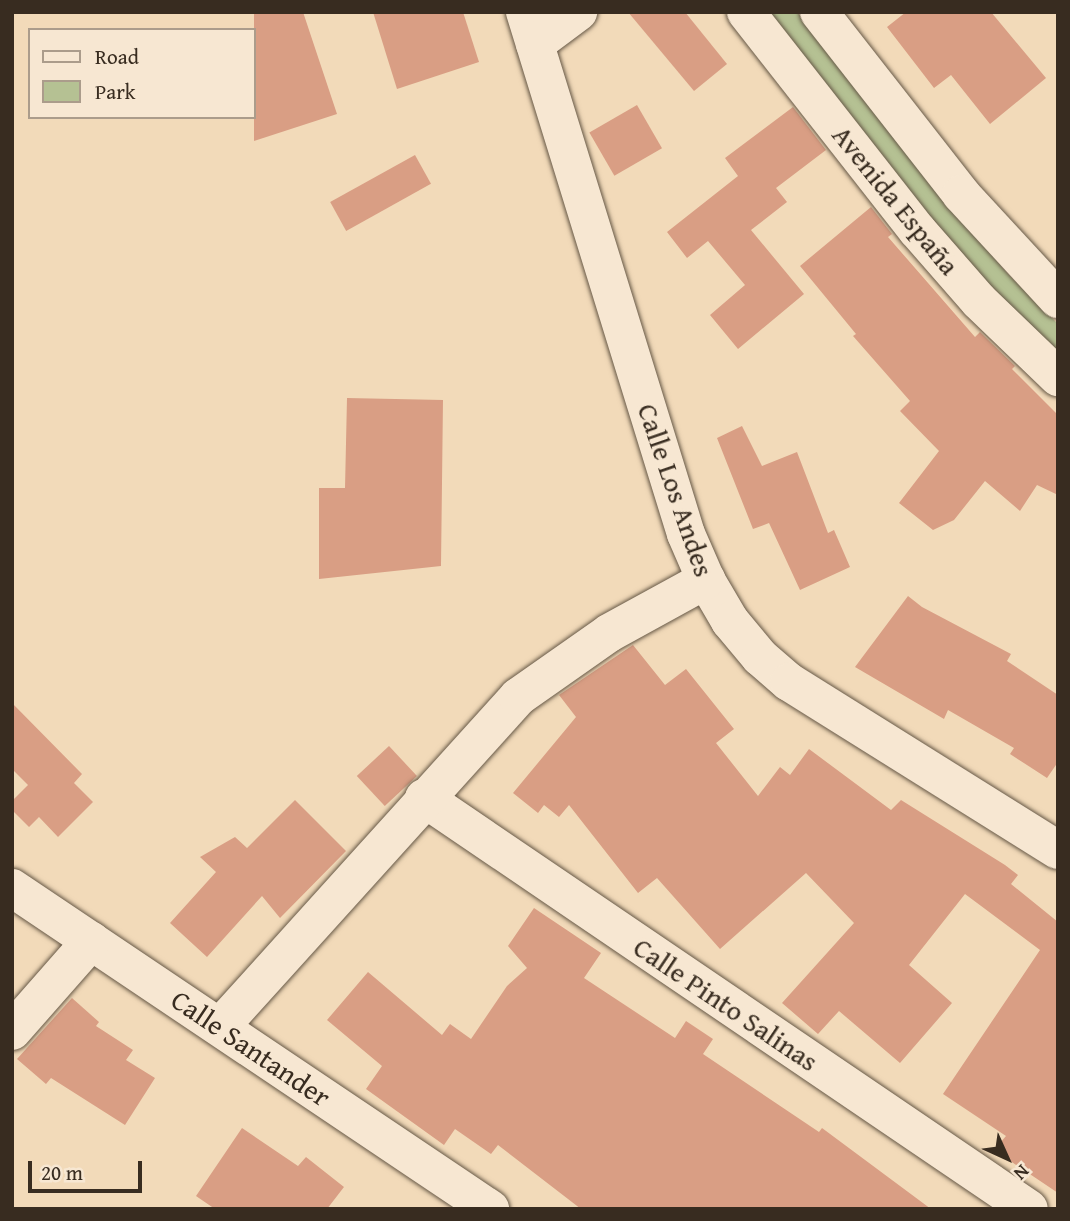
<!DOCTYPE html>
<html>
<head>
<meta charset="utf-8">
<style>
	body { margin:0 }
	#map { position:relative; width:1070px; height:1221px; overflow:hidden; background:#f2dab9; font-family:"Gentium Book Plus",serif }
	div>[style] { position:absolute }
	.green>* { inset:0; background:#b5c193 }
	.building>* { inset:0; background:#d99e84; transform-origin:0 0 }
	.roads { filter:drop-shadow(0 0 2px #665846) drop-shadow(0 0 2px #665846) }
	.street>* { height:38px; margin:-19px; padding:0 19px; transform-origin:19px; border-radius:19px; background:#f7e7d2 }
	.secondary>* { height:38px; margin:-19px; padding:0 19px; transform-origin:19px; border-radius:19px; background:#f7e7d2 }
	span { translate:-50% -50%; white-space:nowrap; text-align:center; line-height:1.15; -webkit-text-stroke:6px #f7e7d2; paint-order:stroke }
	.street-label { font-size:28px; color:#382c20 }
	.frame { position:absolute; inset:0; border:14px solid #382c20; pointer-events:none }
	.legend { position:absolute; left:28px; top:28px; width:228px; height:91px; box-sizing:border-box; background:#f7e7d2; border:2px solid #ab9c8b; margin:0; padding:9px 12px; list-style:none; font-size:21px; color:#382c20 }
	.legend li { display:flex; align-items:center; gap:14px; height:35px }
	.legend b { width:35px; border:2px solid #ab9c8b }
	.north { position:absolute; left:972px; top:1123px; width:70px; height:70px; -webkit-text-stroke:5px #f7e7d2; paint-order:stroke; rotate:135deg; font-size:19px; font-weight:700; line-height:28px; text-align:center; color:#382c20 }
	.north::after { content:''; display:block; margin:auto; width:24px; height:32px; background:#382c20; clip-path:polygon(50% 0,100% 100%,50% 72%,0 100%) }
	.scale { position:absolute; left:28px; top:1161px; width:114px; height:32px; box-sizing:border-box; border:4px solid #382c20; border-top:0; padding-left:9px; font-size:21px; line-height:24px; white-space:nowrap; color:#382c20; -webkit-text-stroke:5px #f7e7d2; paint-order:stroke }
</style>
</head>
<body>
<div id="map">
	<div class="green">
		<i style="clip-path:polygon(768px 12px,797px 12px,948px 204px,1008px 274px,1058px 324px,1058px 354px,991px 290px,930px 219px)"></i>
	</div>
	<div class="building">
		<i style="clip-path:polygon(254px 12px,303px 12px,337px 114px,254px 141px)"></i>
		<i style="clip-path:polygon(373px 12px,463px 12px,479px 62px,397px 89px)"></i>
		<i style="clip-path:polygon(628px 12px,685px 12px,727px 64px,694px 91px)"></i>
		<i style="clip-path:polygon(906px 12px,991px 12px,1046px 78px,990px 124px,951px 75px,934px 88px,887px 27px)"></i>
		<i style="left:637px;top:105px;width:50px;height:55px;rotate:60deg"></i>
		<i style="clip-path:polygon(793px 107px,826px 150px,776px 188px,787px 202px,751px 230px,804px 294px,738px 349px,710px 315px,745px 285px,708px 241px,687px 258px,667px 232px,738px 176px,725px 158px)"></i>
		<i style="left:415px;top:155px;width:33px;height:97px;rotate:61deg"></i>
		<i style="clip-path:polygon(871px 207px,892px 234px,888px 237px,975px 337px,980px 332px,1015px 366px,1012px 369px,1058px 415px,1058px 495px,1037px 485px,1020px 511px,985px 481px,954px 520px,933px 530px,899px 503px,939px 451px,900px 411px,910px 401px,853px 336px,856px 334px,800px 266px)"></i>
		<i style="clip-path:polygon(347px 398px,443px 400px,441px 566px,319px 579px,319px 488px,345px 488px)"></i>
		<i style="clip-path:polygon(742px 426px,762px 466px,797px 452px,828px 533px,834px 530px,850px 567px,800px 590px,769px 523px,753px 529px,717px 438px)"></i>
		<i style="clip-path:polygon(908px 596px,922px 607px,1011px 654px,1007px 661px,1058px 695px,1058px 762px,1047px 778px,1010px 754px,1014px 748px,948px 710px,944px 719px,855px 667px)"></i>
		<i style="clip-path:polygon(633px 645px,665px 685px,686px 669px,734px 729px,716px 743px,758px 796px,780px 767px,790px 775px,809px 749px,891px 810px,901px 800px,1005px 865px,1018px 875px,1011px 884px,1058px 922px,1058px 1193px,994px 1150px,1006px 1136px,943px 1094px,1040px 950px,965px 894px,909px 965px,952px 1003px,900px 1063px,839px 1011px,818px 1034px,782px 1003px,854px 923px,806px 873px,720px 949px,657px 878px,638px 893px,569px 805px,559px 817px,544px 805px,538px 813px,513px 793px,576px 717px,559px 695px)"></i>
		<i style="clip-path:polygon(12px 703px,82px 774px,74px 783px,93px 802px,58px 837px,39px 817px,29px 827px,12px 810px,12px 801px,28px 785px,12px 769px)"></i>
		<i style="left:389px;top:746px;width:41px;height:44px;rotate:47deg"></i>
		<i style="clip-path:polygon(295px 800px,346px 851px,280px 918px,262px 896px,207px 957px,170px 923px,216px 872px,200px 857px,235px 837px,247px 848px)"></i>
		<i style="clip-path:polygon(534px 908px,601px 953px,584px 978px,675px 1038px,686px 1021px,713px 1039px,703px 1054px,819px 1132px,822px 1128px,931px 1209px,581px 1209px,498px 1145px,491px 1154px,455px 1129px,444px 1145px,366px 1089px,382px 1066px,327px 1020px,368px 972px,442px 1035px,450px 1024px,471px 1039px,507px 986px,527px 968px,508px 946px)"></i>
		<i style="clip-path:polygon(72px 998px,99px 1022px,96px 1026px,133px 1050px,126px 1060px,155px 1078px,125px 1125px,51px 1078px,46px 1084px,17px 1059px)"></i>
		<i style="clip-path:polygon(242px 1128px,298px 1166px,306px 1157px,344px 1187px,327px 1209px,215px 1209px,196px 1196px)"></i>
	</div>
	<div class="roads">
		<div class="street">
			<i style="left:525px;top:12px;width:546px;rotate:72.86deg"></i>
			<i style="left:686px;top:534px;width:50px;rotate:66.5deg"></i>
			<i style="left:706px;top:580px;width:48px;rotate:59.7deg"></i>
			<i style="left:730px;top:621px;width:47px;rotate:50.2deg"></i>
			<i style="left:760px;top:657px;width:38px;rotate:41deg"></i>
			<i style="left:789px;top:682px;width:317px;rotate:32deg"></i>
			<i style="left:535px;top:44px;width:54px;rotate:-36.7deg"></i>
			<i style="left:424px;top:798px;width:731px;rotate:34.19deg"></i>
			<i style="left:12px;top:888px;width:576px;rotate:33.88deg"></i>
			<i style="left:220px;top:1027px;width:445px;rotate:-47.9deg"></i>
			<i style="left:518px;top:697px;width:111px;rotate:-35.1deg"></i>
			<i style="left:609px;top:633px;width:111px;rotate:-28.7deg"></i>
			<i style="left:12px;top:1031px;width:120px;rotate:-48.7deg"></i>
		</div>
		<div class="secondary">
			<i style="left:746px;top:12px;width:277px;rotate:51.9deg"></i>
			<i style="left:917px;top:230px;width:94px;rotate:48.9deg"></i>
			<i style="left:979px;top:301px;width:110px;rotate:43.9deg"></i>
			<i style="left:819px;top:12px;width:231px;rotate:52deg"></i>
			<i style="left:961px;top:194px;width:143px;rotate:47.3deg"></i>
		</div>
	</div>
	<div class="street-label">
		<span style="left:896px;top:200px;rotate:51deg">Avenida España</span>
		<span style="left:676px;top:490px;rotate:71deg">Calle Los Andes</span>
		<span style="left:726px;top:1004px;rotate:34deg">Calle Pinto Salinas</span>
		<span style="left:251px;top:1048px;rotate:34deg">Calle Santander</span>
	</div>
	<div class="frame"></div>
	<ul class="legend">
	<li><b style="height:9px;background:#f7e7d2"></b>Road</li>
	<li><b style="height:19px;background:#b5c193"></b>Park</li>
	</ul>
	<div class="north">N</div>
	<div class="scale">20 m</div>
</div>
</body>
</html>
